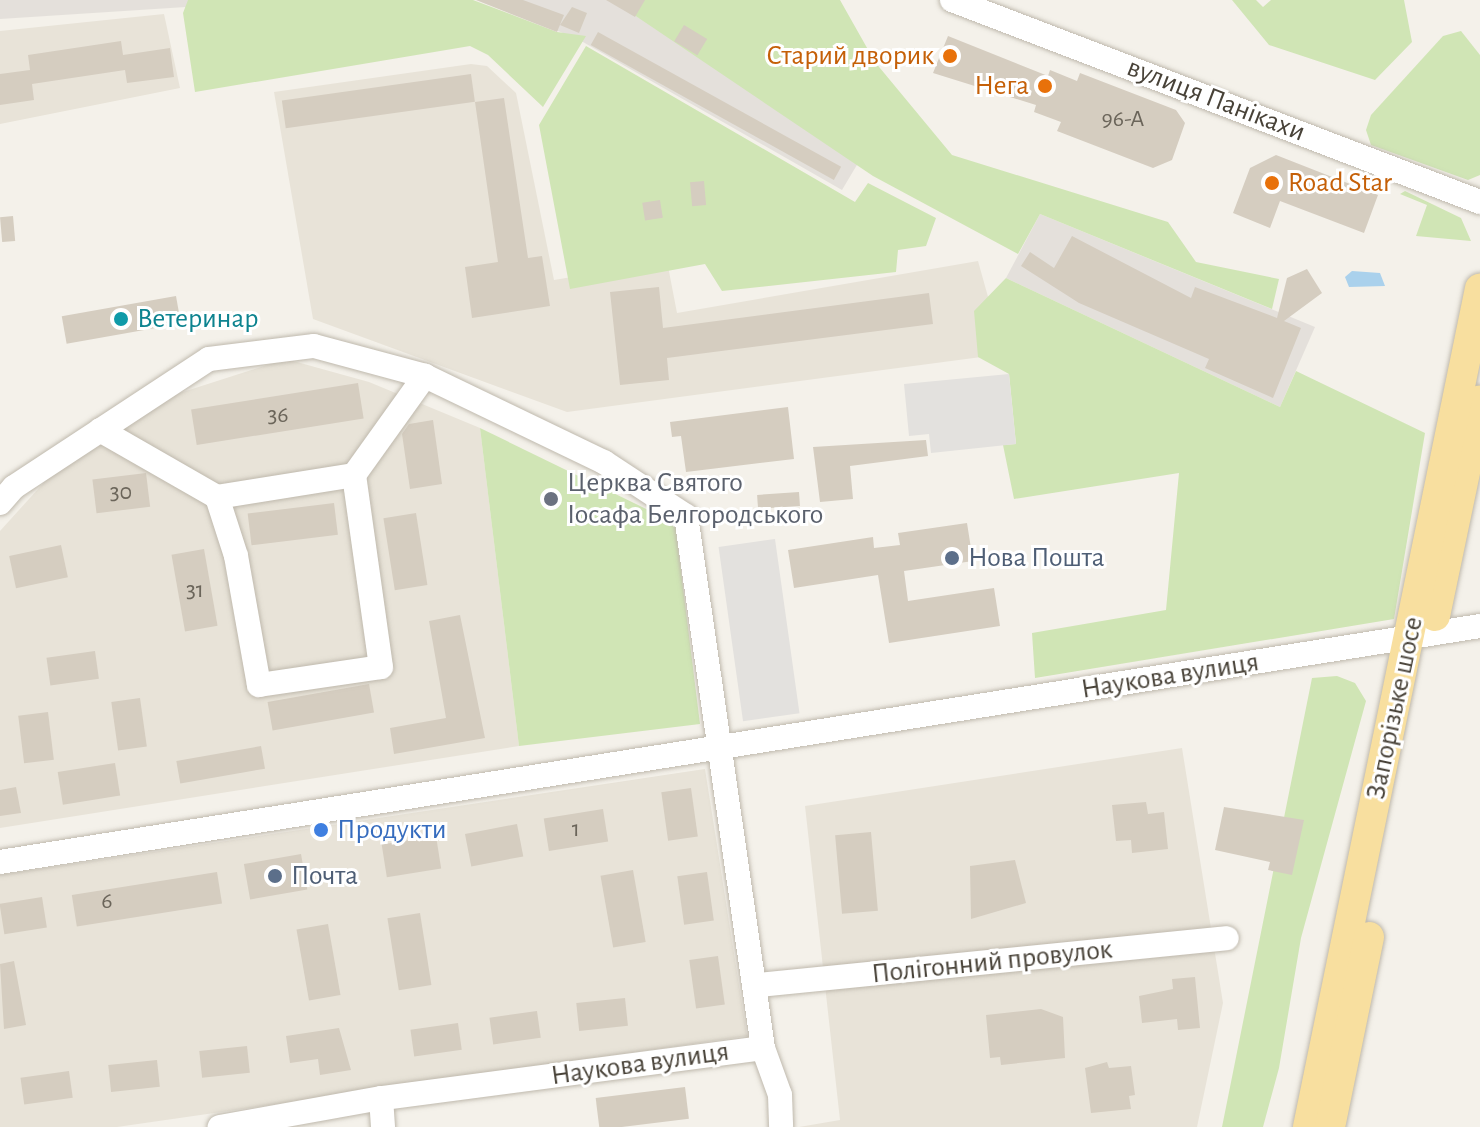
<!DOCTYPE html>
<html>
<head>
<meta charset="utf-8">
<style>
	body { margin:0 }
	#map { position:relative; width:1480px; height:1127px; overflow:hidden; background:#f4f1ea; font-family:"Alegreya Sans",sans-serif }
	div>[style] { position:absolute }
	.residential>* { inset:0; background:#e8e3d8 }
	.industrial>* { inset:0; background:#e4e0db }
	.green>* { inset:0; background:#d0e5b5 }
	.parking>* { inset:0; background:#e3e1de; transform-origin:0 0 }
	.water>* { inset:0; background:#aad1ec }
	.building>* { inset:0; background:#d5cdc0; transform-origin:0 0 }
	.roads { filter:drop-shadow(0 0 2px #bfb9ad) drop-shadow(0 0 2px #bfb9ad) }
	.minor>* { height:24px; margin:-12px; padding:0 12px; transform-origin:12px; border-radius:12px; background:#fff }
	.major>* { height:30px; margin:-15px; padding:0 15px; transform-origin:15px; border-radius:15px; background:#f8df9f }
	.dots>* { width:22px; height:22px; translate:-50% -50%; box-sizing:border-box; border:4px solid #fff; border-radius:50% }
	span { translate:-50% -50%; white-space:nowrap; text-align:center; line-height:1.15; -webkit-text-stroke:6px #fff; paint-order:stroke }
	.number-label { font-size:24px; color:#6b655a }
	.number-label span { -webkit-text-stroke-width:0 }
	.food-label { font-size:28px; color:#c56008 }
	.right { translate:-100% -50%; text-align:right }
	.left { translate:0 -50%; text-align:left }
	.street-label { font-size:28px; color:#484238 }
	.culture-label { font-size:28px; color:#0d838f }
	.worship-label { font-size:28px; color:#5b616d }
	.service-label { font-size:28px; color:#4e5e75 }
	.shop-label { font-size:28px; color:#366cbe }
</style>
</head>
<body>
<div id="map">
	<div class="residential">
		<i style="clip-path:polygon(164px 14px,180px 88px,0 124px,0 31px)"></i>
		<i style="clip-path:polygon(471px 64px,487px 66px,516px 93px,554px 280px,667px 261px,677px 313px,978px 261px,1004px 354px,567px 412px,313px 319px,274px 92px)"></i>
		<i style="clip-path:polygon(286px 359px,369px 382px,480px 428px,519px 746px,0 828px,0 531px,48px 478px,158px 400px)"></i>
		<i style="clip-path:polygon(1182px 748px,1223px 1003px,1197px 1127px,799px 1127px,840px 1120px,805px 806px)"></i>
		<i style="clip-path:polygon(705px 769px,747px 1036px,117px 1127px,0 1127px,0 875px)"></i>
	</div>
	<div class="industrial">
		<i style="clip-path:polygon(0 0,218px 0,217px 5px,0 19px)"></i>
		<i style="clip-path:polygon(478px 0,608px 0,867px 148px,842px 190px,576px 38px)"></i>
		<i style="clip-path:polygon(1040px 214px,1315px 327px,1280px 407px,1006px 278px)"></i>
	</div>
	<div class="green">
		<i style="clip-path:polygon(188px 0,473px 0,557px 32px,586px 36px,543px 107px,488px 55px,470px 46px,195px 92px,183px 13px)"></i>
		<i style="clip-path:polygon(612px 0,840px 0,875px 62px,952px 155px,1168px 222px,1196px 262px,1279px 279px,1272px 309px,1040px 214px,1018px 254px,873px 176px)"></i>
		<i style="clip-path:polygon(1232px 0,1256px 0,1263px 7px,1271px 0,1404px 0,1412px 42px,1375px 80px,1269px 45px)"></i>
		<i style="clip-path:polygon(1461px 31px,1480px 55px,1480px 175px,1468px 180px,1371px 145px,1366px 130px,1371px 115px,1443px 36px)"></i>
		<i style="clip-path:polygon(586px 46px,855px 202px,868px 183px,936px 218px,926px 246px,898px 250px,896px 272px,722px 291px,705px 264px,570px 289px,539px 125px)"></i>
		<i style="clip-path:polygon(1405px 191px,1461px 218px,1471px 241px,1416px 236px,1427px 205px,1400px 194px)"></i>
		<i style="clip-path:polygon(1006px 278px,1280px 407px,1296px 371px,1425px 433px,1394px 619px,1035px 678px,1032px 633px,1166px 610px,1179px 473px,1014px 499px,1003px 445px,1016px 444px,1009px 374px,978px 357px,974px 311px)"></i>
		<i style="clip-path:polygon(480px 428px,675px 523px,700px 724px,519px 746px)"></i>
		<i style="clip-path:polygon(1337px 676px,1355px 683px,1366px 701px,1301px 938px,1279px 1068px,1263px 1127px,1222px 1127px,1312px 678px)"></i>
	</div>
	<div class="parking">
		<i style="clip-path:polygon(1009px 374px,1016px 444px,931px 453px,929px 434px,909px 436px,904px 384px)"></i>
		<i style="left:775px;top:539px;width:176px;height:57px;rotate:82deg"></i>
	</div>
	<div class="water">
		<i style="clip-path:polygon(1352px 271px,1380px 273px,1385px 286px,1349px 287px,1345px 277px)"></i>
	</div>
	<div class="building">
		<i style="clip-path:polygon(476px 0,523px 0,564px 15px,557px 32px)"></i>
		<i style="clip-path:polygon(606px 0,645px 0,635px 17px)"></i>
		<i style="clip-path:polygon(572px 7px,587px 13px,579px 33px,560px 25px)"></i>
		<i style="left:684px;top:25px;width:27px;height:19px;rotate:31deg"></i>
		<i style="left:598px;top:32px;width:278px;height:15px;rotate:29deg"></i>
		<i style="clip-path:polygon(948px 36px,1048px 76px,1050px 70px,1077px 81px,1080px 73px,1176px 110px,1185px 123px,1172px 160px,1153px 168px,1057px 131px,1061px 122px,1034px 112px,1036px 105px,933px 73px)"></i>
		<i style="clip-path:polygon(121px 41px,123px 55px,170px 48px,174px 77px,127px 83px,125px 70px,32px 84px,34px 100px,0 105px,0 74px,30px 70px,28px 55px)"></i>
		<i style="left:471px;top:74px;width:28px;height:191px;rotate:82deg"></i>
		<i style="clip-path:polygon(504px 98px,528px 258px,542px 256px,550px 306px,472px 318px,465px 267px,498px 262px,475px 102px)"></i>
		<i style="clip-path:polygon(1276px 155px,1378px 195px,1364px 233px,1280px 201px,1270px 228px,1233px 213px,1250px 168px)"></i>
		<i style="left:704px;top:181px;width:24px;height:14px;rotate:85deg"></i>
		<i style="left:660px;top:200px;width:18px;height:18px;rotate:81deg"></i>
		<i style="left:13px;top:216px;width:25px;height:13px;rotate:85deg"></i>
		<i style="clip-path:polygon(1072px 236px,1191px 298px,1195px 287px,1277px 318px,1287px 278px,1307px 269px,1322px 293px,1284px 321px,1301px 328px,1273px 398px,1205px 368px,1209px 359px,1079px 303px,1021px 266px,1030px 252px,1054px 268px)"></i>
		<i style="clip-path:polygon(659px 287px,663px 328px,929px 293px,933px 324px,667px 358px,669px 380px,620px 385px,610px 292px)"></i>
		<i style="left:176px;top:296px;width:28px;height:116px;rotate:80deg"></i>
		<i style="left:358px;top:383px;width:36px;height:169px;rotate:81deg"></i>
		<i style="clip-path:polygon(788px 407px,794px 459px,686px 472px,681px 436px,672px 437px,670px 422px)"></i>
		<i style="clip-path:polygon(433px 420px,442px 484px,410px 489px,402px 434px,409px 424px)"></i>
		<i style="clip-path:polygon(926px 440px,928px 456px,850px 466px,853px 499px,820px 502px,813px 447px)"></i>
		<i style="left:146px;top:473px;width:34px;height:54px;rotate:83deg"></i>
		<i style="left:799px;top:492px;width:14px;height:42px;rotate:86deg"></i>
		<i style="left:334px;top:503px;width:32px;height:87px;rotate:83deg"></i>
		<i style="left:416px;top:513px;width:73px;height:33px;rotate:81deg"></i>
		<i style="clip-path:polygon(967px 523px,973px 561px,904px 571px,908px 601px,994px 588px,1000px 626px,889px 643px,878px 575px,794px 588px,788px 550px,873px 537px,874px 548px,900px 545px,898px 533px)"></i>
		<i style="left:61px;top:545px;width:33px;height:53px;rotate:78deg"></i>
		<i style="left:204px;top:549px;width:78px;height:33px;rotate:80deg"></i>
		<i style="clip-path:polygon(460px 615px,485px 738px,394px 754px,390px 728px,446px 718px,429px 621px)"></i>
		<i style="left:95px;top:651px;width:28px;height:49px;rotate:82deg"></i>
		<i style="left:369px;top:684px;width:29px;height:103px;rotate:80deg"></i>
		<i style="left:140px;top:698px;width:49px;height:29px;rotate:82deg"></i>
		<i style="left:48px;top:712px;width:48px;height:30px;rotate:83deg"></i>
		<i style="left:261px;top:746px;width:23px;height:86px;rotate:80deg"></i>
		<i style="left:115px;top:763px;width:33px;height:58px;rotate:81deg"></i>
		<i style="clip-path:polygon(16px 787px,21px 813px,0 816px,0 790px)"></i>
		<i style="left:691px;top:788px;width:49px;height:30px;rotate:82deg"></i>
		<i style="clip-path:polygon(1146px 802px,1148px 814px,1164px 812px,1168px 849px,1132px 853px,1131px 840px,1116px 841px,1112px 805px)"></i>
		<i style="clip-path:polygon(1224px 807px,1304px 820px,1292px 875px,1268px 870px,1270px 862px,1215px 850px)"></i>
		<i style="left:603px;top:809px;width:33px;height:60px;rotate:81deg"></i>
		<i style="left:517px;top:824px;width:33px;height:53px;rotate:79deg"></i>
		<i style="left:871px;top:832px;width:79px;height:36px;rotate:85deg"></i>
		<i style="left:436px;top:836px;width:33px;height:55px;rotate:81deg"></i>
		<i style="left:301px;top:854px;width:36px;height:58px;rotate:80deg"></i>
		<i style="clip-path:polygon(1015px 860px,1026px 903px,971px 919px,970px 866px)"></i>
		<i style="left:633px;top:870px;width:73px;height:33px;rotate:80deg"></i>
		<i style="left:217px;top:872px;width:32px;height:147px;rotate:81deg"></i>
		<i style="left:707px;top:872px;width:49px;height:30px;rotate:82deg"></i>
		<i style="left:42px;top:897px;width:31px;height:43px;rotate:81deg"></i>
		<i style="left:420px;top:913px;width:73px;height:33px;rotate:81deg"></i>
		<i style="left:328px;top:924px;width:72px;height:32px;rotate:80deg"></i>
		<i style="left:718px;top:956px;width:49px;height:29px;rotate:82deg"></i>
		<i style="clip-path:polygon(14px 961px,26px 1025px,4px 1029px,0 964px)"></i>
		<i style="clip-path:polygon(1195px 977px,1200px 1028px,1178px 1030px,1177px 1019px,1142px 1023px,1139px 996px,1173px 989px,1172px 979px)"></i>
		<i style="left:625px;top:998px;width:28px;height:49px;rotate:84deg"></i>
		<i style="clip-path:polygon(1041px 1009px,1063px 1017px,1065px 1058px,1001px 1065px,1000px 1057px,990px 1058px,986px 1015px)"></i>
		<i style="left:537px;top:1011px;width:27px;height:48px;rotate:82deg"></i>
		<i style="left:458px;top:1023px;width:27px;height:48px;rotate:82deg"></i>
		<i style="clip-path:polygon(339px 1028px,351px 1070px,320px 1075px,318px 1059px,290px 1063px,286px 1036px)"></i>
		<i style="left:247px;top:1046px;width:27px;height:48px;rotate:84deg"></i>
		<i style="left:157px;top:1060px;width:27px;height:49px;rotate:84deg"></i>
		<i style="clip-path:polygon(1107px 1062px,1109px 1068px,1131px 1066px,1135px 1095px,1129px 1096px,1131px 1109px,1091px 1113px,1085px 1068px)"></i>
		<i style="left:69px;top:1071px;width:27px;height:49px;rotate:82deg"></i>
		<i style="left:685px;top:1087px;width:32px;height:90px;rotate:83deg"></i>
	</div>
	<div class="roads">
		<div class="minor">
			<i style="left:952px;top:0;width:565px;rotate:20.94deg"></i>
			<i style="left:100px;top:430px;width:135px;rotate:29.8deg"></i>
			<i style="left:217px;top:497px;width:62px;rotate:72.1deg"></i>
			<i style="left:236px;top:556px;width:131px;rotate:79.9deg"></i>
			<i style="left:259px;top:685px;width:123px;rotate:-8.4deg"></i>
			<i style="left:381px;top:667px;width:194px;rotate:-98deg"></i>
			<i style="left:217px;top:497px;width:139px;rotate:-9.1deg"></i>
			<i style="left:354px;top:475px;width:122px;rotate:-54.4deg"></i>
			<i style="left:0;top:503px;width:21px;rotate:-49deg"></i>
			<i style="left:14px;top:487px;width:233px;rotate:-33.3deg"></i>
			<i style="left:209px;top:359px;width:106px;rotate:-7.1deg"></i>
			<i style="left:314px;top:346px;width:115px;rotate:15.1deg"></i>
			<i style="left:425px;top:376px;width:199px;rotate:25.7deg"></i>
			<i style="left:604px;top:462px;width:98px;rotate:33.4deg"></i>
			<i style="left:686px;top:516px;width:538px;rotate:81.76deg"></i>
			<i style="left:763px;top:1048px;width:385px;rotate:172.5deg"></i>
			<i style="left:381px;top:1098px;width:164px;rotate:169.8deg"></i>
			<i style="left:0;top:862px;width:1499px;rotate:-9.06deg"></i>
			<i style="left:758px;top:985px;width:471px;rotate:-5.7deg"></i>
			<i style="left:763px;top:1048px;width:50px;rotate:70.1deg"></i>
			<i style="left:780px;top:1095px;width:32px;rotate:88deg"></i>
			<i style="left:381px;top:1098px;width:29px;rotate:86deg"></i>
		</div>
		<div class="major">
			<i style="left:1435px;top:616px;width:220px;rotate:-78.2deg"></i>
			<i style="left:1308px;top:1127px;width:856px;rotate:-78.41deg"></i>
			<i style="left:1330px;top:1127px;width:194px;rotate:-78.4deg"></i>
		</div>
	</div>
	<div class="dots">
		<i style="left:950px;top:56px;background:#e8710a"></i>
		<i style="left:1045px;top:86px;background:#e8710a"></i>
		<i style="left:1272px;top:183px;background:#e8710a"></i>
		<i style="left:121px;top:319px;background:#0f9aa8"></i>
		<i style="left:551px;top:499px;background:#6b7280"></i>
		<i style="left:952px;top:558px;background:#5c6f8a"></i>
		<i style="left:321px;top:830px;background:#3f7fe0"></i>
		<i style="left:275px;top:876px;background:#5c6f8a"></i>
	</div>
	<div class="number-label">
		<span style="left:1123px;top:120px">96-А</span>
		<span style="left:278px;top:416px">36</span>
		<span style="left:121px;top:493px">30</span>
		<span style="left:195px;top:591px">31</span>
		<span style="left:576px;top:830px">1</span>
		<span style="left:107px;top:902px">6</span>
	</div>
	<div class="food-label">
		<span class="right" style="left:934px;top:56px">Старий дворик</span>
		<span class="right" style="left:1029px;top:86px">Нега</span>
		<span class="left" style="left:1288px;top:183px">Road Star</span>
	</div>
	<div class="street-label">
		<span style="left:1216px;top:100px;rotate:21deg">вулиця Панікахи</span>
		<span style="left:1170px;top:676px;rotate:-9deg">Наукова вулиця</span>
		<span style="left:1395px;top:708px;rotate:-78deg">Запорізьке шосе</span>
		<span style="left:992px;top:962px;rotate:-6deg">Полігонний провулок</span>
		<span style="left:640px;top:1064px;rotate:-8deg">Наукова вулиця</span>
	</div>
	<div class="culture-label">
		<span class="left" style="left:137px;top:319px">Ветеринар</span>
	</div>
	<div class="worship-label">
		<span class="left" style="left:567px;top:499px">Церква Святого<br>Іосафа Белгородського</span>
	</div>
	<div class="service-label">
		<span class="left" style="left:968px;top:558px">Нова Пошта</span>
		<span class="left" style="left:291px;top:876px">Почта</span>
	</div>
	<div class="shop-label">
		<span class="left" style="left:337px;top:830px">Продукти</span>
	</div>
</div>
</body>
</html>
